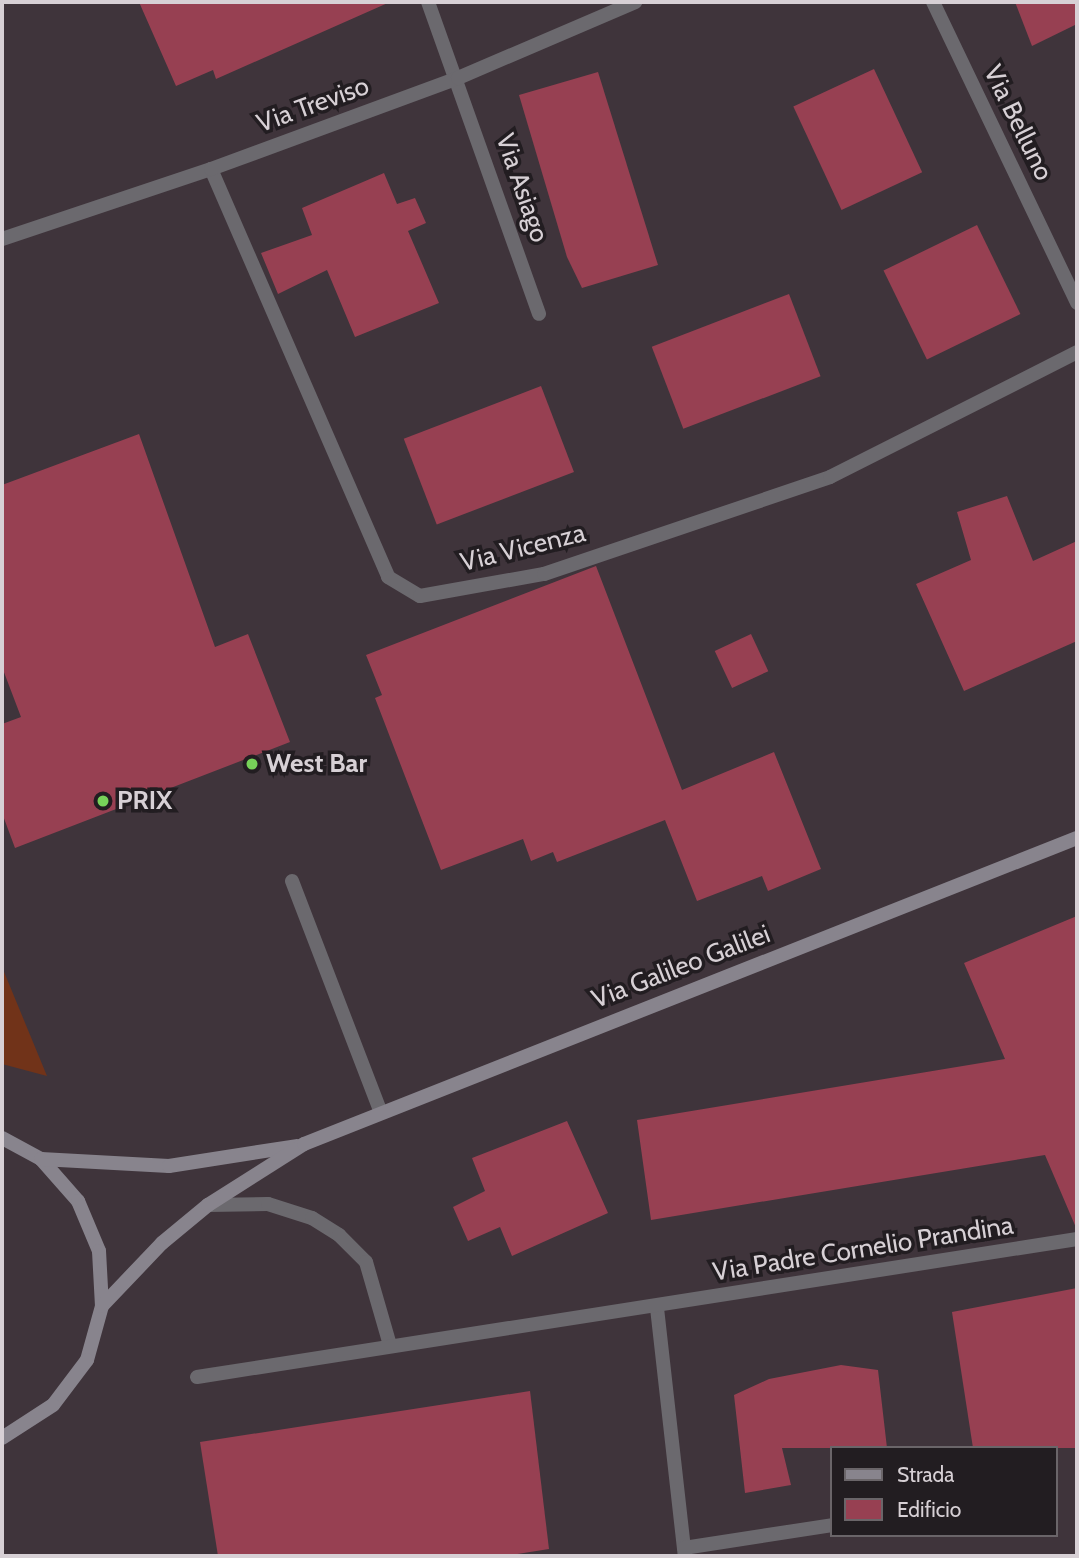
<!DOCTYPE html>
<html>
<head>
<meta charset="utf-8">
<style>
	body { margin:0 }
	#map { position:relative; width:1079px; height:1558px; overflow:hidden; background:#3f343b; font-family:Cabin,sans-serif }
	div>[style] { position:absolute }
	.green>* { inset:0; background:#713319 }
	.building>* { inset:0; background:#974052; transform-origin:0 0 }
	.service>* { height:14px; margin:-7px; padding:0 7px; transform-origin:7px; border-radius:7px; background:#6b696e }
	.minor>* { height:14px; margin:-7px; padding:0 7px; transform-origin:7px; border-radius:7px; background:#6b696e }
	.secondary>* { height:14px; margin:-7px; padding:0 7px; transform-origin:7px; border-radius:7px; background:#88848d }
	.dots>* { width:19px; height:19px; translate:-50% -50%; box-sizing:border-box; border:4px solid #221d21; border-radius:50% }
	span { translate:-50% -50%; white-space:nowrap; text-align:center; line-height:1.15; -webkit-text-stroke:7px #221d21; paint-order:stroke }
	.street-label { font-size:26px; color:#d7d0d5 }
	.poi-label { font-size:26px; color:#d7d0d5; font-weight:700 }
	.left { translate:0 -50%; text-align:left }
	.frame { position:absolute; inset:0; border:4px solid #d7d0d5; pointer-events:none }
	.legend { position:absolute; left:830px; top:1446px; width:228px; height:91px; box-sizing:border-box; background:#221d21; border:2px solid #6a6569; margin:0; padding:9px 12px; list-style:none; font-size:21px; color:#d7d0d5 }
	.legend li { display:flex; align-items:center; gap:14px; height:35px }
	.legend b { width:35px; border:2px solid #6a6569 }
</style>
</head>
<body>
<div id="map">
	<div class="green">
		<i style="clip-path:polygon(2px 967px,47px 1076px,2px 1064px)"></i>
	</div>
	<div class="building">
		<i style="clip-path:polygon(139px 2px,390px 2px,216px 79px,213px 70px,176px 86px)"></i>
		<i style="clip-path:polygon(1015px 2px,1077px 2px,1077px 24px,1032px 46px)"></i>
		<i style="left:874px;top:69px;width:114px;height:89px;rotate:65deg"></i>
		<i style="clip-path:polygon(598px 72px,658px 265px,582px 288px,567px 257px,519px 95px)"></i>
		<i style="clip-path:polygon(384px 173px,397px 204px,415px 198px,426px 223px,408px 231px,439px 303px,355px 337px,327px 270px,278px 294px,261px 253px,312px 235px,302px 208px)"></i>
		<i style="left:977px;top:225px;width:99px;height:104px;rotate:64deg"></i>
		<i style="left:789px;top:294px;width:88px;height:147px;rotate:69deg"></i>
		<i style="left:541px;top:386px;width:92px;height:147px;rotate:69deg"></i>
		<i style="clip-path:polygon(139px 434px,215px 647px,248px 634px,290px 742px,15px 848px,2px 813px,2px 724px,21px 717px,2px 667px,2px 485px)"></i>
		<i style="clip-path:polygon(1007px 496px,1033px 561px,1077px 541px,1077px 641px,964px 691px,916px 584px,971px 560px,957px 512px)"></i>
		<i style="clip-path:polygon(596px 566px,682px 790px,774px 752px,821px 869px,768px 891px,762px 876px,697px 901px,665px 820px,557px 862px,553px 852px,531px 861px,523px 839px,441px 870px,375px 698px,382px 695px,366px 655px)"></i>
		<i style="left:751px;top:634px;width:41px;height:40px;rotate:65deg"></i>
		<i style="clip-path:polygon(1077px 916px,1077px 1230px,1045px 1155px,651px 1220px,637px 1120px,1005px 1059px,964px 963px)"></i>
		<i style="clip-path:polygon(567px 1121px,608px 1213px,512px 1256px,500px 1227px,468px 1241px,453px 1207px,485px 1191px,472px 1158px)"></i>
		<i style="clip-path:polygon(1077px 1288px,1077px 1448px,973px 1448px,952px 1312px)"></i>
		<i style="clip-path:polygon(841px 1365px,878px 1370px,887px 1448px,782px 1448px,791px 1485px,745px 1493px,734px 1395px,769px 1379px)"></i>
		<i style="clip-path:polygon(530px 1391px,549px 1549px,505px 1556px,218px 1556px,200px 1442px)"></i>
	</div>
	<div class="service">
		<i style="left:292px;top:881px;width:248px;rotate:69deg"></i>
	</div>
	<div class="minor">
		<i style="left:428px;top:2px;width:331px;rotate:70.4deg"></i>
		<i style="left:933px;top:2px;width:334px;rotate:64.4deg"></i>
		<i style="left:211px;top:169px;width:445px;rotate:66.5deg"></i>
		<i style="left:388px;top:577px;width:37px;rotate:31deg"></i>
		<i style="left:420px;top:596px;width:126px;rotate:-10.1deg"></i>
		<i style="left:544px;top:574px;width:302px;rotate:-18.7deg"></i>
		<i style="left:830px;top:477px;width:277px;rotate:-26.8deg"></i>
		<i style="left:2px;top:239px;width:220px;rotate:-18.5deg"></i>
		<i style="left:211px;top:169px;width:263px;rotate:-20.2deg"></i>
		<i style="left:458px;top:78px;width:193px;rotate:-23.2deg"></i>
		<i style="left:208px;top:1205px;width:60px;rotate:-1deg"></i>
		<i style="left:268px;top:1204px;width:46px;rotate:17.7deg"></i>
		<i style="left:312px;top:1218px;width:32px;rotate:32deg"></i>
		<i style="left:339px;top:1235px;width:38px;rotate:45deg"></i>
		<i style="left:366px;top:1262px;width:86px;rotate:73.9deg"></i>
		<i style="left:657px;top:1308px;width:250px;rotate:83.6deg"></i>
		<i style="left:197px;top:1377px;width:891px;rotate:-8.91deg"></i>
		<i style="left:684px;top:1548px;width:150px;rotate:-8.8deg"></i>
	</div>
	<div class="secondary">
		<i style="left:2px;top:1138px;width:44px;rotate:28.3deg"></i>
		<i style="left:41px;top:1159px;width:56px;rotate:48.6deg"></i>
		<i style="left:78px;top:1201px;width:54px;rotate:67.2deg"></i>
		<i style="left:99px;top:1251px;width:55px;rotate:86.9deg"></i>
		<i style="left:102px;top:1306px;width:56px;rotate:105.5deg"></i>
		<i style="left:87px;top:1360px;width:56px;rotate:127.1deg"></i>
		<i style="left:53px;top:1405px;width:61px;rotate:147.1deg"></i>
		<i style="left:41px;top:1159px;width:128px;rotate:3.1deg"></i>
		<i style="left:169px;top:1166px;width:129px;rotate:-8.9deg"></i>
		<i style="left:102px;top:1306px;width:87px;rotate:-46.4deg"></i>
		<i style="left:162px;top:1243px;width:60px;rotate:-39.6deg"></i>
		<i style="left:208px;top:1205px;width:114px;rotate:-32.4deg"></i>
		<i style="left:304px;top:1144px;width:831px;rotate:-21.6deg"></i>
	</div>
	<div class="dots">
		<i style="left:252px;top:764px;background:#77d259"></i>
		<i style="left:103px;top:801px;background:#77d259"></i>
	</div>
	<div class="street-label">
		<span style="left:313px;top:105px;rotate:-20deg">Via Treviso</span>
		<span style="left:1018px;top:123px;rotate:64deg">Via Belluno</span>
		<span style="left:522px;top:188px;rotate:71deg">Via Asiago</span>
		<span style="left:523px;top:548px;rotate:-14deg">Via Vicenza</span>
		<span style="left:681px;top:967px;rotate:-21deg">Via Galileo Galilei</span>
		<span style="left:863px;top:1249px;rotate:-9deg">Via Padre Cornelio Prandina</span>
	</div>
	<div class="poi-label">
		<span class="left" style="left:266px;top:764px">West Bar</span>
		<span class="left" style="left:117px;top:801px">PRIX</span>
	</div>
	<div class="frame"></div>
	<ul class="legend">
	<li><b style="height:9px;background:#88848d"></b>Strada</li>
	<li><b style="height:19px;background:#974052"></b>Edificio</li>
	</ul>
</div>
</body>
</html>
